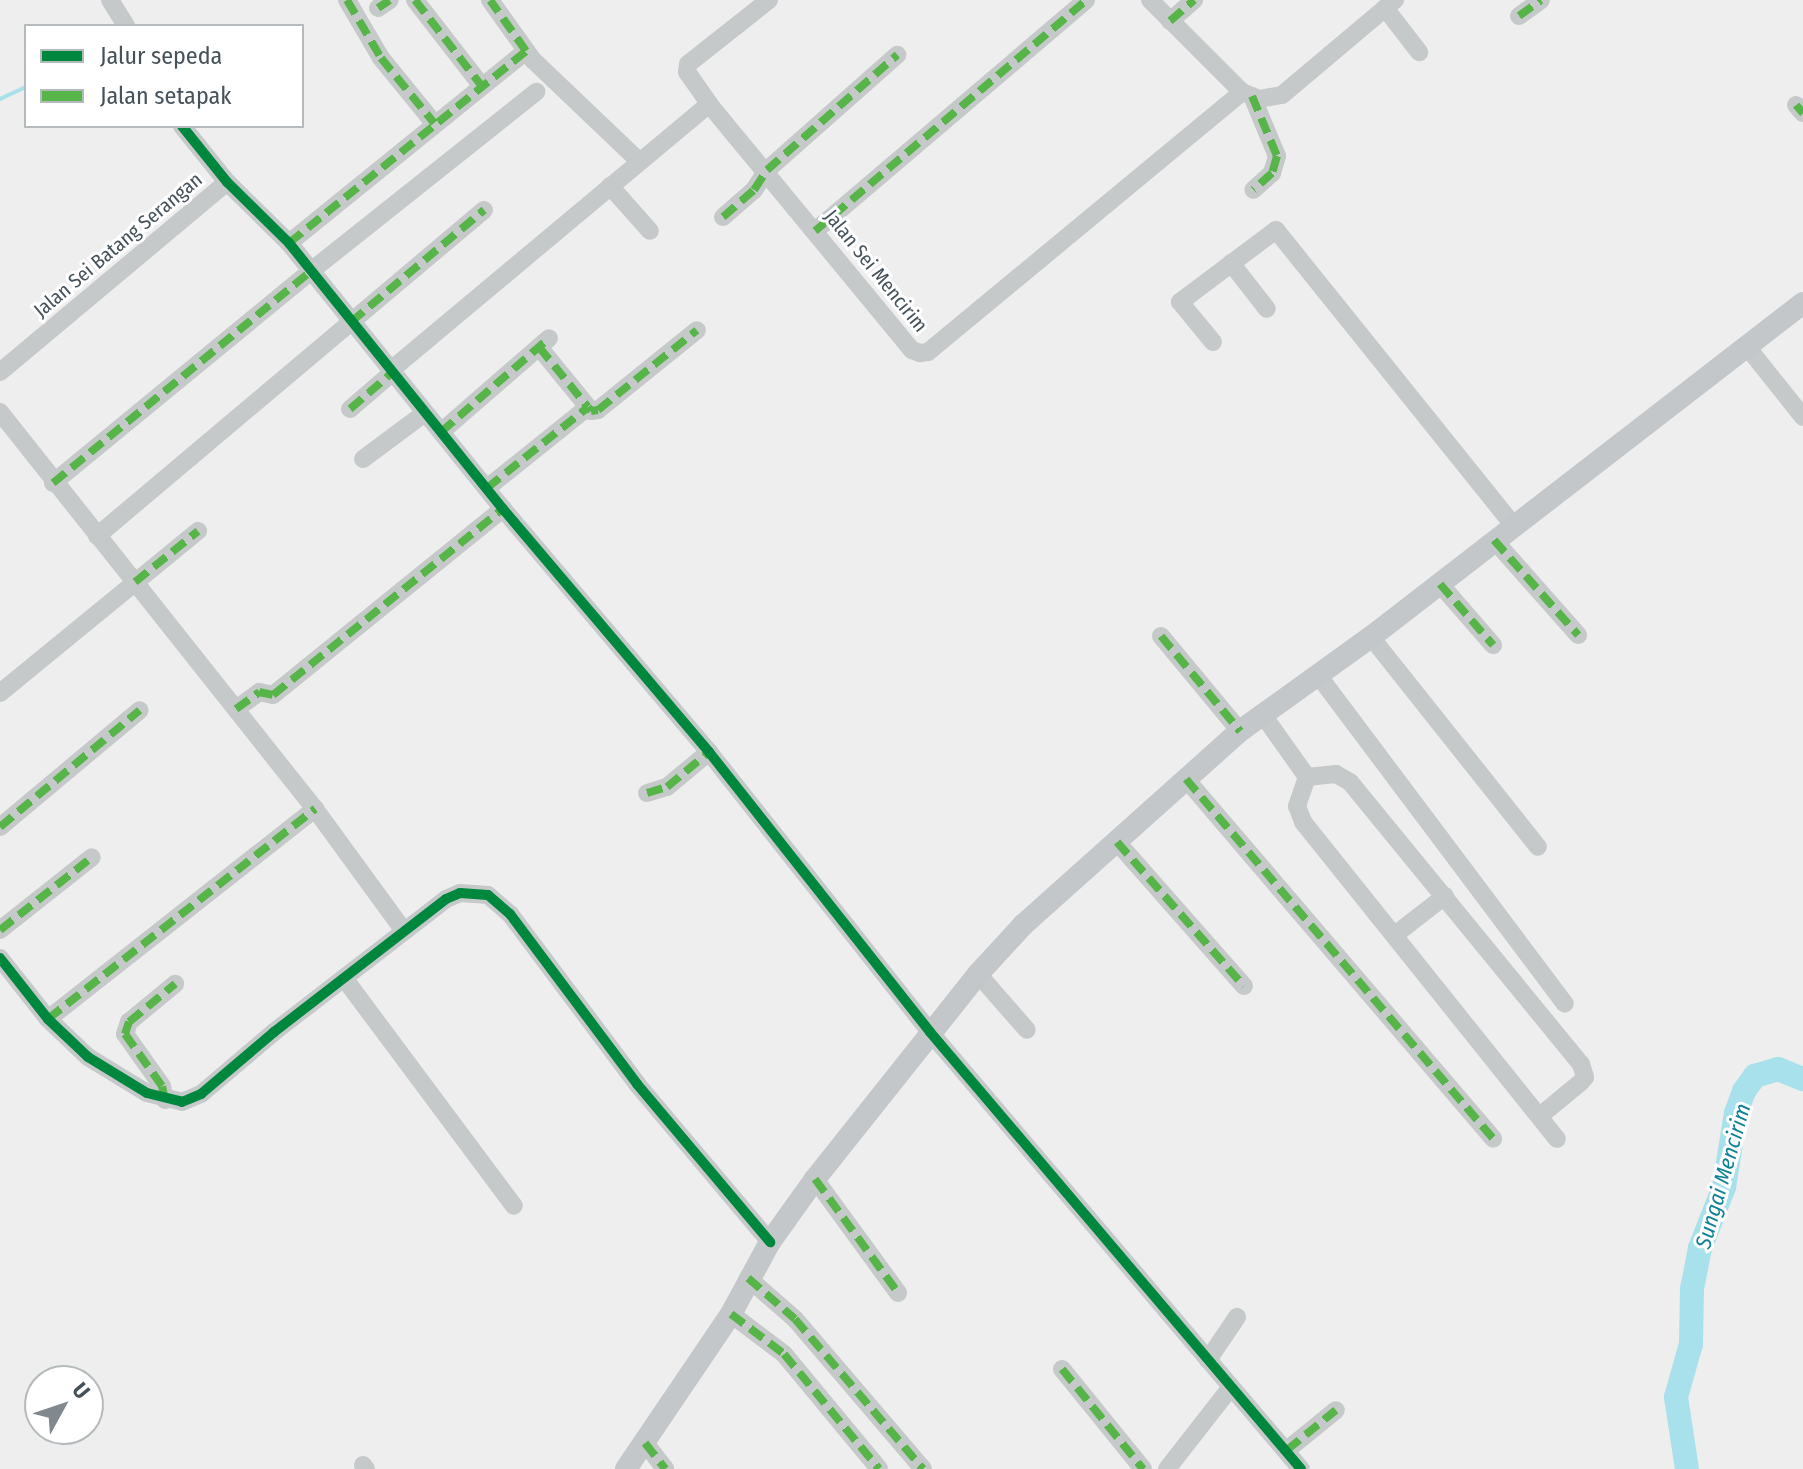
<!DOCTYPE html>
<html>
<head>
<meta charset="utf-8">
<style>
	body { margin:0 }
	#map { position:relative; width:1803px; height:1469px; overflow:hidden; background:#efeeee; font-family:"Fira Sans Condensed",sans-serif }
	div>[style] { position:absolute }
	.stream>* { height:4px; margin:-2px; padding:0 2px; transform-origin:2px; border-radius:2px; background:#a8e1eb }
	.river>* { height:24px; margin:-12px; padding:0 12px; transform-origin:12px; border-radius:12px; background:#a8e1eb }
	.minor>* { height:18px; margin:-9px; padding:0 9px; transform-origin:9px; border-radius:9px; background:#c6c9ca }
	.major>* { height:22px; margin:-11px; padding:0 11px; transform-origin:11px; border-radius:11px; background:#c3c7ca }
	.quiet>* { height:8px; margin-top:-4px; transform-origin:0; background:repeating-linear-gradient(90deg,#57b448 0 16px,transparent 0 24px) }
	.cycleway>* { height:10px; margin:-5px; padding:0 5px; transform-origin:5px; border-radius:5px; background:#00873e }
	span { translate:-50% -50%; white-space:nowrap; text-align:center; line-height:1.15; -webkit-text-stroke:6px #fff; paint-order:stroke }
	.street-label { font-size:20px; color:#46525a }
	.water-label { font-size:22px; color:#0e8196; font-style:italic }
	.legend { position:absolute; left:24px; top:24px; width:280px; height:104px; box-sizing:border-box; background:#fff; border:2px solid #b5babd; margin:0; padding:10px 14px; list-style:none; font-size:24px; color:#46525a }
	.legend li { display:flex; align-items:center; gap:16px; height:40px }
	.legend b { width:40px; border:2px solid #b5babd }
	.north { position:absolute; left:24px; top:1365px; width:80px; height:80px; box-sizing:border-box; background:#fff; border:2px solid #b5babd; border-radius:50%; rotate:50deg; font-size:22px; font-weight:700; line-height:32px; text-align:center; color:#46525a }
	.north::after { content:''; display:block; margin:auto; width:28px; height:36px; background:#81898e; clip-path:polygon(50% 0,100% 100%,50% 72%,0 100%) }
</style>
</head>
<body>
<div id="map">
	<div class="stream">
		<i style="left:0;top:99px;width:29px;rotate:-25deg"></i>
	</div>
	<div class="river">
		<i style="left:1687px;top:1469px;width:73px;rotate:-98.7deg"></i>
		<i style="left:1676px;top:1397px;width:55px;rotate:-74.2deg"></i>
		<i style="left:1691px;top:1344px;width:55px;rotate:-89deg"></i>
		<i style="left:1692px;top:1289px;width:42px;rotate:-79deg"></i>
		<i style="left:1700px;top:1248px;width:66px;rotate:-68.5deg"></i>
		<i style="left:1724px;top:1187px;width:75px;rotate:-80.8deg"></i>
		<i style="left:1736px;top:1113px;width:23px;rotate:-70deg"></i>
		<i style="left:1744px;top:1091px;width:19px;rotate:-54deg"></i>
		<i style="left:1755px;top:1076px;width:24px;rotate:-17deg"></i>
		<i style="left:1778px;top:1069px;width:27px;rotate:22deg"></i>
	</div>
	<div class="minor">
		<i style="left:110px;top:0;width:31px;rotate:58deg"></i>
		<i style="left:347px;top:0;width:67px;rotate:59.6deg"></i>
		<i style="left:381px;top:58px;width:84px;rotate:50.8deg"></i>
		<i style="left:415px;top:0;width:108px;rotate:52.2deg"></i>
		<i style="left:490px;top:0;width:74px;rotate:54.4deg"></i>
		<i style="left:533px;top:60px;width:146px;rotate:43.6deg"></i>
		<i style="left:769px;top:0;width:103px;rotate:141.7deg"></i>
		<i style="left:688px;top:64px;width:8px;rotate:97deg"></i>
		<i style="left:687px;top:72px;width:39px;rotate:55deg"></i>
		<i style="left:709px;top:104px;width:319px;rotate:50.5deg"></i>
		<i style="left:912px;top:350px;width:9px;rotate:21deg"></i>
		<i style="left:920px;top:353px;width:8px;rotate:-7deg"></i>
		<i style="left:928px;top:352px;width:408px;rotate:-39.6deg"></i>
		<i style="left:1150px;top:0;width:130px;rotate:45deg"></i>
		<i style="left:1242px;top:92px;width:18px;rotate:22deg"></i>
		<i style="left:1259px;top:99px;width:23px;rotate:-10deg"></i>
		<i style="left:1282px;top:95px;width:148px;rotate:-40.1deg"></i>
		<i style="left:378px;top:8px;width:14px;rotate:-34deg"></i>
		<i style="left:1385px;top:8px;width:56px;rotate:52.3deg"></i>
		<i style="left:1519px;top:16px;width:27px;rotate:-36deg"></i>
		<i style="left:1170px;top:21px;width:32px;rotate:-41deg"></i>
		<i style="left:1252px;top:96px;width:65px;rotate:67.4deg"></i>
		<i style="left:1277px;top:156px;width:18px;rotate:106deg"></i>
		<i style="left:1272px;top:173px;width:25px;rotate:138deg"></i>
		<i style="left:1796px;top:105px;width:11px;rotate:49deg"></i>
		<i style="left:182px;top:126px;width:72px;rotate:51.2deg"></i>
		<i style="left:227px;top:182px;width:87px;rotate:44.5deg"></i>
		<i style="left:289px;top:243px;width:341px;rotate:51.2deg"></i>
		<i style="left:503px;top:509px;width:319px;rotate:49.7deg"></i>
		<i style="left:709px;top:752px;width:357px;rotate:51.7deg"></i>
		<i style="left:930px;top:1032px;width:573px;rotate:49.67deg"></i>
		<i style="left:610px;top:186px;width:60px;rotate:48.4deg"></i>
		<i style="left:723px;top:217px;width:41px;rotate:-41.1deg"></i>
		<i style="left:754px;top:190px;width:24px;rotate:-57deg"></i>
		<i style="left:767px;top:170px;width:174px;rotate:-41.5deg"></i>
		<i style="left:815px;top:231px;width:356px;rotate:-40.4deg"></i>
		<i style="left:289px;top:243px;width:305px;rotate:-39deg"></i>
		<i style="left:1231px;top:263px;width:58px;rotate:52deg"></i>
		<i style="left:1213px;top:342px;width:52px;rotate:-129.5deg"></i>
		<i style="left:1180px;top:302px;width:120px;rotate:-36.9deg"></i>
		<i style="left:1276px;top:230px;width:378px;rotate:51.2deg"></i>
		<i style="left:539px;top:347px;width:77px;rotate:50.8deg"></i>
		<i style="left:1748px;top:348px;width:88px;rotate:51.4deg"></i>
		<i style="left:391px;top:370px;width:415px;rotate:-39.9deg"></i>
		<i style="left:0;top:372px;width:296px;rotate:-39.9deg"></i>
		<i style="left:350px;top:409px;width:57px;rotate:-40.7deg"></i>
		<i style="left:0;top:412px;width:507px;rotate:51.57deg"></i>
		<i style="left:315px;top:809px;width:151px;rotate:53.9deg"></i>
		<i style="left:441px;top:432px;width:143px;rotate:-41deg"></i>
		<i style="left:363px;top:459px;width:77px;rotate:-36.6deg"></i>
		<i style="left:53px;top:483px;width:334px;rotate:-39.4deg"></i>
		<i style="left:311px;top:271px;width:288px;rotate:-38.5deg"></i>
		<i style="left:487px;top:488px;width:129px;rotate:-38.7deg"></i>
		<i style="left:588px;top:407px;width:5px;rotate:53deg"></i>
		<i style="left:591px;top:411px;width:7px;rotate:-8deg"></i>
		<i style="left:598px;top:410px;width:127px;rotate:-38.9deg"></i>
		<i style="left:97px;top:536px;width:506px;rotate:-40.11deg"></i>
		<i style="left:1494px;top:540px;width:127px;rotate:48.5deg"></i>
		<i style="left:1440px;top:584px;width:81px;rotate:49deg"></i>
		<i style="left:1161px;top:636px;width:124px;rotate:50.3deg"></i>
		<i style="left:1371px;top:637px;width:268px;rotate:51.5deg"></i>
		<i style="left:1318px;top:675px;width:411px;rotate:53.1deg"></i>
		<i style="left:0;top:693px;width:256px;rotate:-39.3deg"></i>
		<i style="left:236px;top:709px;width:29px;rotate:-36deg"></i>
		<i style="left:259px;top:692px;width:14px;rotate:12deg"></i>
		<i style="left:273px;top:695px;width:296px;rotate:-39deg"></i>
		<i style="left:1263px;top:715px;width:76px;rotate:54.6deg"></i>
		<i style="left:1307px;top:777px;width:31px;rotate:109deg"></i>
		<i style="left:1297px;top:806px;width:17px;rotate:69deg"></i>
		<i style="left:1303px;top:822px;width:406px;rotate:51.3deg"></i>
		<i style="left:1307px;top:777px;width:29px;rotate:-6deg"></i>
		<i style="left:1336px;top:774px;width:16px;rotate:30deg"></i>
		<i style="left:1350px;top:782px;width:365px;rotate:50.7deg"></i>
		<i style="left:1581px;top:1064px;width:14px;rotate:73deg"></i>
		<i style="left:1585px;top:1077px;width:6px;rotate:129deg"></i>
		<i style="left:1581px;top:1082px;width:52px;rotate:140.5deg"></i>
		<i style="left:1186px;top:779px;width:473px;rotate:49.5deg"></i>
		<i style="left:647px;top:793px;width:21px;rotate:-17deg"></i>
		<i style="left:667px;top:787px;width:55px;rotate:-39.8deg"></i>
		<i style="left:0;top:827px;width:182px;rotate:-39.9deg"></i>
		<i style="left:1117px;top:842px;width:192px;rotate:48.6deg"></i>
		<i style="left:0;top:930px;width:117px;rotate:-38.4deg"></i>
		<i style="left:1396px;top:934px;width:62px;rotate:-37.8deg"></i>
		<i style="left:0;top:958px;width:78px;rotate:51.8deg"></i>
		<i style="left:48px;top:1019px;width:55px;rotate:43.5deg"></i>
		<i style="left:88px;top:1057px;width:69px;rotate:31.4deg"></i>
		<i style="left:147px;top:1093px;width:36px;rotate:14deg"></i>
		<i style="left:182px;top:1102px;width:21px;rotate:-23deg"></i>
		<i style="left:201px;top:1094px;width:96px;rotate:-40.3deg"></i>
		<i style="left:274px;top:1032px;width:217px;rotate:-37.7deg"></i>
		<i style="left:446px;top:899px;width:15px;rotate:-23deg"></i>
		<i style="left:460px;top:893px;width:28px;rotate:4deg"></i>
		<i style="left:488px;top:895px;width:29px;rotate:41deg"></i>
		<i style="left:510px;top:914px;width:212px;rotate:53.2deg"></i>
		<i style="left:637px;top:1084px;width:207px;rotate:49.9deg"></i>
		<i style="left:978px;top:974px;width:74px;rotate:48.8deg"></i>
		<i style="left:344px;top:978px;width:284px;rotate:53.3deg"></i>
		<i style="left:48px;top:1019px;width:340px;rotate:-38.2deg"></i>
		<i style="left:165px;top:1100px;width:14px;rotate:-102deg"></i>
		<i style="left:162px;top:1086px;width:64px;rotate:-125.4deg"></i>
		<i style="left:125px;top:1034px;width:13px;rotate:-72deg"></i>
		<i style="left:129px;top:1022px;width:60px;rotate:-39.6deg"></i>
		<i style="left:815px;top:1179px;width:141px;rotate:53.9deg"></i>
		<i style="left:748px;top:1278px;width:62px;rotate:41.1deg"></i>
		<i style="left:795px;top:1319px;width:197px;rotate:49.5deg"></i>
		<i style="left:731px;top:1314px;width:66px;rotate:37deg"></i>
		<i style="left:784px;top:1354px;width:149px;rotate:50.4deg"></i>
		<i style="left:1208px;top:1360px;width:52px;rotate:-56deg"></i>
		<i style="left:1062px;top:1369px;width:129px;rotate:51deg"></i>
		<i style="left:645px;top:1443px;width:33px;rotate:52deg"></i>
		<i style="left:1287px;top:1450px;width:63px;rotate:-39.2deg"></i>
		<i style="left:363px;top:1465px;width:5px;rotate:53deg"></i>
		<i style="left:1167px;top:1469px;width:104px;rotate:-52deg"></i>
	</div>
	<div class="major">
		<i style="left:626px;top:1469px;width:187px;rotate:-55.9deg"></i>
		<i style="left:731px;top:1314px;width:82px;rotate:-61.6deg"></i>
		<i style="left:770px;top:1242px;width:77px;rotate:-54.5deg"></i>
		<i style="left:815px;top:1179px;width:262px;rotate:-51.5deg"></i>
		<i style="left:978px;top:974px;width:67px;rotate:-47.4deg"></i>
		<i style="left:1023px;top:925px;width:291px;rotate:-41.8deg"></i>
		<i style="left:1240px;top:731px;width:161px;rotate:-35.7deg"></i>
		<i style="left:1371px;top:637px;width:546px;rotate:-37.71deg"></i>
	</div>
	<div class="quiet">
		<i style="left:347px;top:0;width:67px;rotate:59.6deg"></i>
		<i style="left:381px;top:58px;width:84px;rotate:50.8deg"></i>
		<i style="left:415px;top:0;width:108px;rotate:52.2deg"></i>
		<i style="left:378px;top:8px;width:14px;rotate:-34deg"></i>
		<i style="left:1519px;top:16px;width:27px;rotate:-36deg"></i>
		<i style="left:1170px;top:21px;width:32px;rotate:-41deg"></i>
		<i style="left:1252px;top:96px;width:65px;rotate:67.4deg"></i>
		<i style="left:1277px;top:156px;width:18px;rotate:106deg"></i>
		<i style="left:1272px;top:173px;width:25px;rotate:138deg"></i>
		<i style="left:1796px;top:105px;width:11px;rotate:49deg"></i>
		<i style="left:723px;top:217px;width:41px;rotate:-41.1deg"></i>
		<i style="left:754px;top:190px;width:24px;rotate:-57deg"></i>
		<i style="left:767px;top:170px;width:174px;rotate:-41.5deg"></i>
		<i style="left:815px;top:231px;width:356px;rotate:-40.4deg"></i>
		<i style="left:289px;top:243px;width:305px;rotate:-39deg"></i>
		<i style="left:526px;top:51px;width:62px;rotate:-125.2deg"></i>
		<i style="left:351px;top:322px;width:174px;rotate:-40.1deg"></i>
		<i style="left:539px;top:347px;width:77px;rotate:50.8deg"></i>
		<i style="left:350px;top:409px;width:57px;rotate:-40.7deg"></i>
		<i style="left:441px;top:432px;width:143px;rotate:-41deg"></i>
		<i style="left:53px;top:483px;width:334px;rotate:-39.4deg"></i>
		<i style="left:487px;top:488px;width:129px;rotate:-38.7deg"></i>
		<i style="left:588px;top:407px;width:5px;rotate:53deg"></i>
		<i style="left:591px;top:411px;width:7px;rotate:-8deg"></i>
		<i style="left:598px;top:410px;width:127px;rotate:-38.9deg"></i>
		<i style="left:1494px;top:540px;width:127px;rotate:48.5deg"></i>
		<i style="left:135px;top:582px;width:81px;rotate:-39deg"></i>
		<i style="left:1440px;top:584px;width:81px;rotate:49deg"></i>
		<i style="left:1161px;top:636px;width:124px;rotate:50.3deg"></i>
		<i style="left:236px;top:709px;width:29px;rotate:-36deg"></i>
		<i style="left:259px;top:692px;width:14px;rotate:12deg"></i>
		<i style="left:273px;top:695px;width:296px;rotate:-39deg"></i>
		<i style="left:1186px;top:779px;width:473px;rotate:49.5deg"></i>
		<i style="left:647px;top:793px;width:21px;rotate:-17deg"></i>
		<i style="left:667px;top:787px;width:55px;rotate:-39.8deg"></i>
		<i style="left:0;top:827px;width:182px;rotate:-39.9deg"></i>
		<i style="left:1117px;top:842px;width:192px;rotate:48.6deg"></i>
		<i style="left:0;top:930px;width:117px;rotate:-38.4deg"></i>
		<i style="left:48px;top:1019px;width:340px;rotate:-38.2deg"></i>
		<i style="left:165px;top:1100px;width:14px;rotate:-102deg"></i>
		<i style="left:162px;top:1086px;width:64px;rotate:-125.4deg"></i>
		<i style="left:125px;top:1034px;width:13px;rotate:-72deg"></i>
		<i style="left:129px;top:1022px;width:60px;rotate:-39.6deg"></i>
		<i style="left:815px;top:1179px;width:141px;rotate:53.9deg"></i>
		<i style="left:748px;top:1278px;width:62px;rotate:41.1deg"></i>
		<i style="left:795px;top:1319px;width:197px;rotate:49.5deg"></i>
		<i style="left:731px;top:1314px;width:66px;rotate:37deg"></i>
		<i style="left:784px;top:1354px;width:149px;rotate:50.4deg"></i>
		<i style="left:1062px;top:1369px;width:129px;rotate:51deg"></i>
		<i style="left:645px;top:1443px;width:33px;rotate:52deg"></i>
		<i style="left:1287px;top:1450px;width:63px;rotate:-39.2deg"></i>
	</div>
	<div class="cycleway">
		<i style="left:182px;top:126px;width:72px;rotate:51.2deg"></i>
		<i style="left:227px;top:182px;width:87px;rotate:44.5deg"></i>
		<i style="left:289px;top:243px;width:341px;rotate:51.2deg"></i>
		<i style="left:503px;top:509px;width:319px;rotate:49.7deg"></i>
		<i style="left:709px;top:752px;width:357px;rotate:51.7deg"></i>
		<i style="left:930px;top:1032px;width:573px;rotate:49.67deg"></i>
		<i style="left:0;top:958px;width:78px;rotate:51.8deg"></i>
		<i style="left:48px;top:1019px;width:55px;rotate:43.5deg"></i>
		<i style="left:88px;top:1057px;width:69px;rotate:31.4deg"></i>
		<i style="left:147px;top:1093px;width:36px;rotate:14deg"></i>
		<i style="left:182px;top:1102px;width:21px;rotate:-23deg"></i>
		<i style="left:201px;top:1094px;width:96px;rotate:-40.3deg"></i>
		<i style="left:274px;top:1032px;width:217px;rotate:-37.7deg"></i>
		<i style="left:446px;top:899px;width:15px;rotate:-23deg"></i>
		<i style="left:460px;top:893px;width:28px;rotate:4deg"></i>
		<i style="left:488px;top:895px;width:29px;rotate:41deg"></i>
		<i style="left:510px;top:914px;width:212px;rotate:53.2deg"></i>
		<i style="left:637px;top:1084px;width:207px;rotate:49.9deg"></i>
	</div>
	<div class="street-label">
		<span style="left:118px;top:245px;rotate:-40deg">Jalan Sei Batang Serangan</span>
		<span style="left:876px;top:271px;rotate:51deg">Jalan Sei Mencirim</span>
	</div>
	<div class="water-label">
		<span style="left:1723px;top:1176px;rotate:-74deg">Sungai Mencirim</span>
	</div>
	<ul class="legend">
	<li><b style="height:10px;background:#00873e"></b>Jalur sepeda</li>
	<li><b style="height:10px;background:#57b448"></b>Jalan setapak</li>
	</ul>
	<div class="north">U</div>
</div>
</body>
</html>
